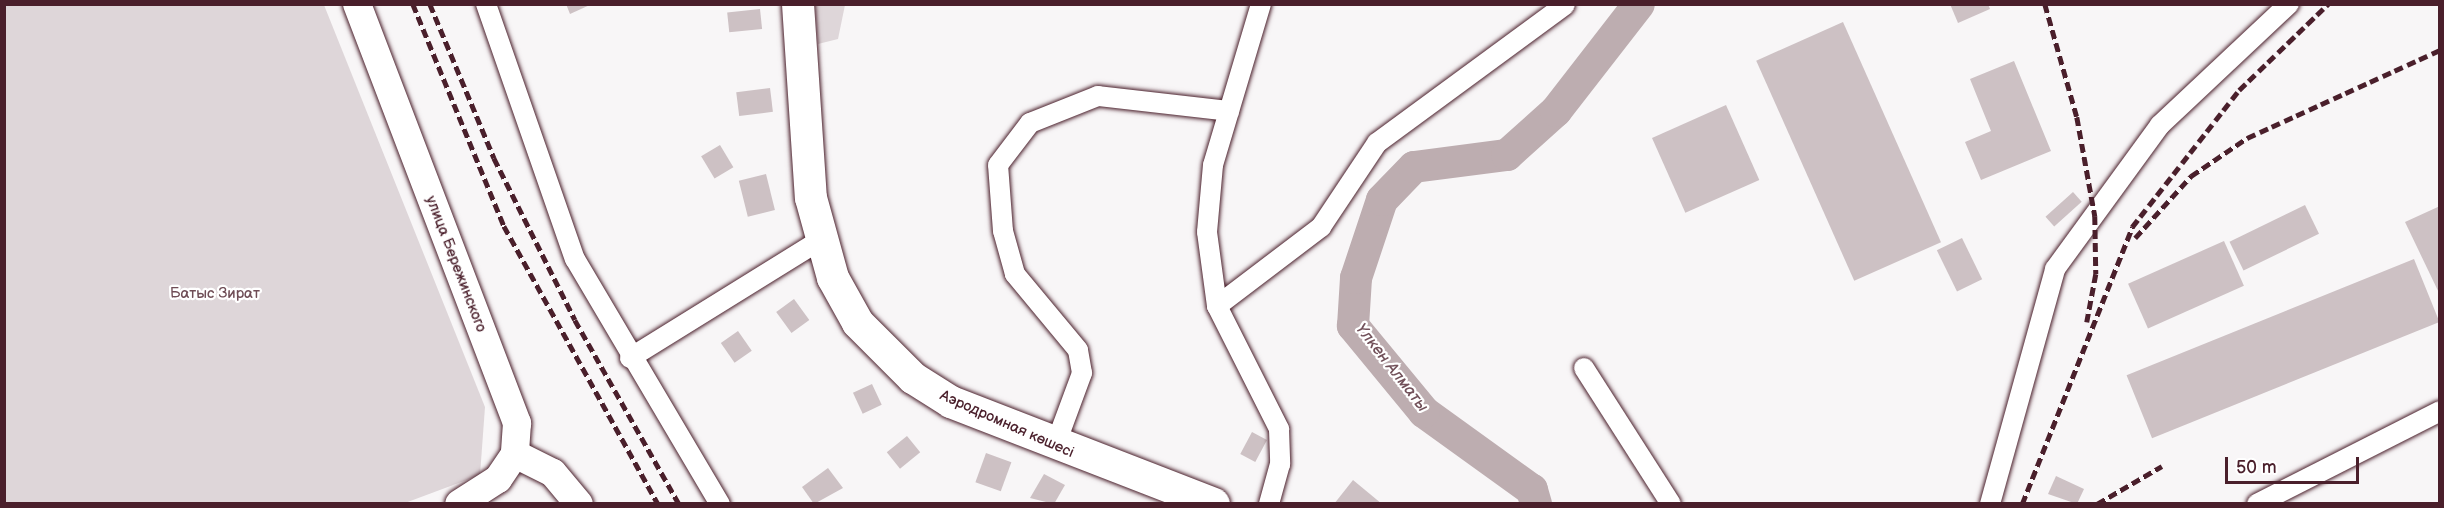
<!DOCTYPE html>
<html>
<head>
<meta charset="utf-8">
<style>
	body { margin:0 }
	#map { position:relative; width:2444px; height:508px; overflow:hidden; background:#f8f6f7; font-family:"Balsamiq Sans",sans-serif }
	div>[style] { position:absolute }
	.green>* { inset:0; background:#ded6d9 }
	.river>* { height:32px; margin:-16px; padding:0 16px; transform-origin:16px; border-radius:16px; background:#bdadb0 }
	.building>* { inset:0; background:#cdc1c4; transform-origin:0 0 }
	.roads { filter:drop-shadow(0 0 2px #4a1f2b) drop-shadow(0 0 2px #4a1f2b) }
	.street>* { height:20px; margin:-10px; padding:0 10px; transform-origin:10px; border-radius:10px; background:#fff }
	.secondary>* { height:28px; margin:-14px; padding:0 14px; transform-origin:14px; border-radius:14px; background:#fff }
	.primary>* { height:32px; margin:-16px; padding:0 16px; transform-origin:16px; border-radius:16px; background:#fff }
	.rail>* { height:4.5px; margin-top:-2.25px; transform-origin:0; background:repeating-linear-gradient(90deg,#4a1f2b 0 9px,transparent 0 13.5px) }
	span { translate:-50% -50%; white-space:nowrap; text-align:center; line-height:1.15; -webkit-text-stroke:4.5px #fff; paint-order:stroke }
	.street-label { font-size:15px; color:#4a1f2b }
	.park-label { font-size:15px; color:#6f4d56 }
	.water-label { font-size:16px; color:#72515a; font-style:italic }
	.frame { position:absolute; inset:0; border:6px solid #4a1f2b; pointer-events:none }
	.scale { position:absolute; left:2225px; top:457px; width:134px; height:27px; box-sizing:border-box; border:3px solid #4a1f2b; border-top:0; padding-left:8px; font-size:18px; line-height:21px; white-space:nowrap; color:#4a1f2b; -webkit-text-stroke:4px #fff; paint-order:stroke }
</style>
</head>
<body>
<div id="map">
	<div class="green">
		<i style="clip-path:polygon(4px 5px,324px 5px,485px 407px,480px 475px,405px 503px,5px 503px)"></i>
		<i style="clip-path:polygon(815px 5px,845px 5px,838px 39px,818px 44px)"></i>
	</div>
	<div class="river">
		<i style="left:1536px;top:504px;width:15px;rotate:-106deg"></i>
		<i style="left:1532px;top:490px;width:133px;rotate:-144.2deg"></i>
		<i style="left:1424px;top:412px;width:112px;rotate:-129.5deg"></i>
		<i style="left:1353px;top:326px;width:48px;rotate:-86.4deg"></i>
		<i style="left:1356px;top:278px;width:82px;rotate:-71.6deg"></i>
		<i style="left:1382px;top:200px;width:46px;rotate:-45.9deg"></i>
		<i style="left:1414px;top:167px;width:94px;rotate:-7.4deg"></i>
		<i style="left:1507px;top:155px;width:66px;rotate:-41.9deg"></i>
		<i style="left:1556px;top:111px;width:135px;rotate:-52.2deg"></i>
	</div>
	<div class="building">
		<i style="clip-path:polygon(566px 4px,592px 4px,570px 14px)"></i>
		<i style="clip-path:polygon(1950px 4px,1988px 4px,1990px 9px,1958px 23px)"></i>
		<i style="left:760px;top:9px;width:20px;height:33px;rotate:84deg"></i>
		<i style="left:1843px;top:22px;width:241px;height:95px;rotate:66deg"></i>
		<i style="clip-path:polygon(2014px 61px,2051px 151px,1981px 180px,1965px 142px,1991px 131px,1970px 79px)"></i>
		<i style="left:770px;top:88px;width:24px;height:34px;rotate:83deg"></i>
		<i style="left:1726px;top:105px;width:82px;height:81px;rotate:66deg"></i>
		<i style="left:720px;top:145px;width:26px;height:22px;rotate:59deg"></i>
		<i style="left:766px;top:174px;width:37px;height:28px;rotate:76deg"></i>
		<i style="left:2073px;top:192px;width:13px;height:37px;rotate:48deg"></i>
		<i style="left:2305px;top:205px;width:32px;height:84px;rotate:64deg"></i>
		<i style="clip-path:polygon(2440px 206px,2440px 295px,2405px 222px)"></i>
		<i style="left:1962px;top:238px;width:46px;height:28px;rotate:64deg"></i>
		<i style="left:2224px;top:241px;width:49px;height:105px;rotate:66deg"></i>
		<i style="left:2414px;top:259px;width:68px;height:310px;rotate:68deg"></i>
		<i style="left:794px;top:299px;width:26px;height:22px;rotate:54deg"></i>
		<i style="left:738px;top:331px;width:24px;height:21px;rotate:55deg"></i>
		<i style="left:872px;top:384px;width:23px;height:21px;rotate:65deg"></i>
		<i style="left:1252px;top:432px;width:17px;height:25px;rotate:28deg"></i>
		<i style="left:907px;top:436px;width:21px;height:26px;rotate:51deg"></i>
		<i style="left:986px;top:453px;width:27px;height:31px;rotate:20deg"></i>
		<i style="clip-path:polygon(828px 468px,843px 488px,814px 504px,802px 487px)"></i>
		<i style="clip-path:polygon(1044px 474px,1065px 485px,1054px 504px,1030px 498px)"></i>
		<i style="clip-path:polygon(2056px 476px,2084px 489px,2077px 504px,2048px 494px)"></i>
		<i style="clip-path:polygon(1353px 480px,1382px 504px,1334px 504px)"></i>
	</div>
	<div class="roads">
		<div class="street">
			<i style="left:486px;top:4px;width:270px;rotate:70.8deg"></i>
			<i style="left:575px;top:259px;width:285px;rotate:59.4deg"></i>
			<i style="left:1261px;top:4px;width:168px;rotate:106.6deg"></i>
			<i style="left:1213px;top:165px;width:67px;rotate:95.1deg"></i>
			<i style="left:1207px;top:232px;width:75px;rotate:82.3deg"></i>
			<i style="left:1217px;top:306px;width:138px;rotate:63.2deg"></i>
			<i style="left:1279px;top:429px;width:35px;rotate:88deg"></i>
			<i style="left:1280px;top:464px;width:41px;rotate:105.4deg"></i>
			<i style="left:1217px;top:306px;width:131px;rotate:-37.2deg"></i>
			<i style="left:1321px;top:227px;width:101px;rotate:-56.3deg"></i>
			<i style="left:1377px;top:143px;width:233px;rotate:-36.3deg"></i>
			<i style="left:630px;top:358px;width:224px;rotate:-31.8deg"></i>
			<i style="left:1584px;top:368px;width:161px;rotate:57.4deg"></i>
			<i style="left:1055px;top:446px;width:78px;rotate:-69.7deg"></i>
			<i style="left:1082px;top:373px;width:23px;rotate:-100deg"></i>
			<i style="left:1078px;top:350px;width:99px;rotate:-129.7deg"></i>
			<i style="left:1015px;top:274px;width:45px;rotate:-105.6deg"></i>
			<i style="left:1003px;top:231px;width:66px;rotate:-94.3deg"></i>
			<i style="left:998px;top:165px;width:53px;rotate:-52.7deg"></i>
			<i style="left:1030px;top:123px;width:73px;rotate:-21.7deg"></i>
			<i style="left:1098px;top:96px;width:132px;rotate:6.5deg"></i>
			<i style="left:1990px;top:504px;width:244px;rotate:-74.5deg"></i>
			<i style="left:2055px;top:269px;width:178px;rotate:-53.9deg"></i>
			<i style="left:2160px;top:125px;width:177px;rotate:-43.2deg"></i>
			<i style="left:2257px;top:504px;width:205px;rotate:-26.9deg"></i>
		</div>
		<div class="secondary">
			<i style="left:357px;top:4px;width:449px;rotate:69.1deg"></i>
			<i style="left:517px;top:423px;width:31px;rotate:94deg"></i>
			<i style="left:515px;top:454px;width:30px;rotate:124deg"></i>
			<i style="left:498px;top:479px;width:46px;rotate:147.3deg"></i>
			<i style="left:515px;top:454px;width:42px;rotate:26.6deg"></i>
			<i style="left:553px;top:473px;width:40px;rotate:50deg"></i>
		</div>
		<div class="primary">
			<i style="left:798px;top:4px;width:194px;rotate:86.2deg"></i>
			<i style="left:811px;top:198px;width:83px;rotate:74.6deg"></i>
			<i style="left:833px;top:278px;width:51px;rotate:60.9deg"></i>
			<i style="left:858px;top:323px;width:78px;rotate:45deg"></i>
			<i style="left:913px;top:378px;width:45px;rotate:32.3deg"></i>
			<i style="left:951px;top:402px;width:282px;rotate:21.2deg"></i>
		</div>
	</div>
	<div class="rail">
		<i style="left:413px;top:4px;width:240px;rotate:67.7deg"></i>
		<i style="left:504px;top:226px;width:318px;rotate:61deg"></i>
		<i style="left:430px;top:4px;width:167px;rotate:67.4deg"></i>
		<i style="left:494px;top:158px;width:181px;rotate:63.4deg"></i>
		<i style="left:575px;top:320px;width:211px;rotate:60.5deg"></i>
		<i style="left:2045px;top:4px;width:117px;rotate:74.2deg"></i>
		<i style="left:2077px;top:117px;width:101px;rotate:79.7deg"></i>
		<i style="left:2095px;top:216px;width:58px;rotate:89deg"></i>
		<i style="left:2096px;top:274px;width:49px;rotate:100.6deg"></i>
		<i style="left:2135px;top:238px;width:84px;rotate:-47.9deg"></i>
		<i style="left:2191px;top:176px;width:68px;rotate:-34.2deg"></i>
		<i style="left:2247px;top:138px;width:212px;rotate:-24.5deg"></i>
		<i style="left:2022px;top:504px;width:298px;rotate:-68.3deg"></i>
		<i style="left:2132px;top:227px;width:174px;rotate:-52deg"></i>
		<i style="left:2239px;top:90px;width:124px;rotate:-44deg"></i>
		<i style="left:2097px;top:504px;width:75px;rotate:-30.3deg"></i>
	</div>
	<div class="street-label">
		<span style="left:456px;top:264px;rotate:69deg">улица Бережинского</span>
		<span style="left:1007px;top:424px;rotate:24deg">Аэродромная көшесі</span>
	</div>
	<div class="park-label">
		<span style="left:215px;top:294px">Батыс Зират</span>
	</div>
	<div class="water-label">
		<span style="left:1391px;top:368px;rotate:52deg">Үлкен Алматы</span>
	</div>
	<div class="frame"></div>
	<div class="scale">50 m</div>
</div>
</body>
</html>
